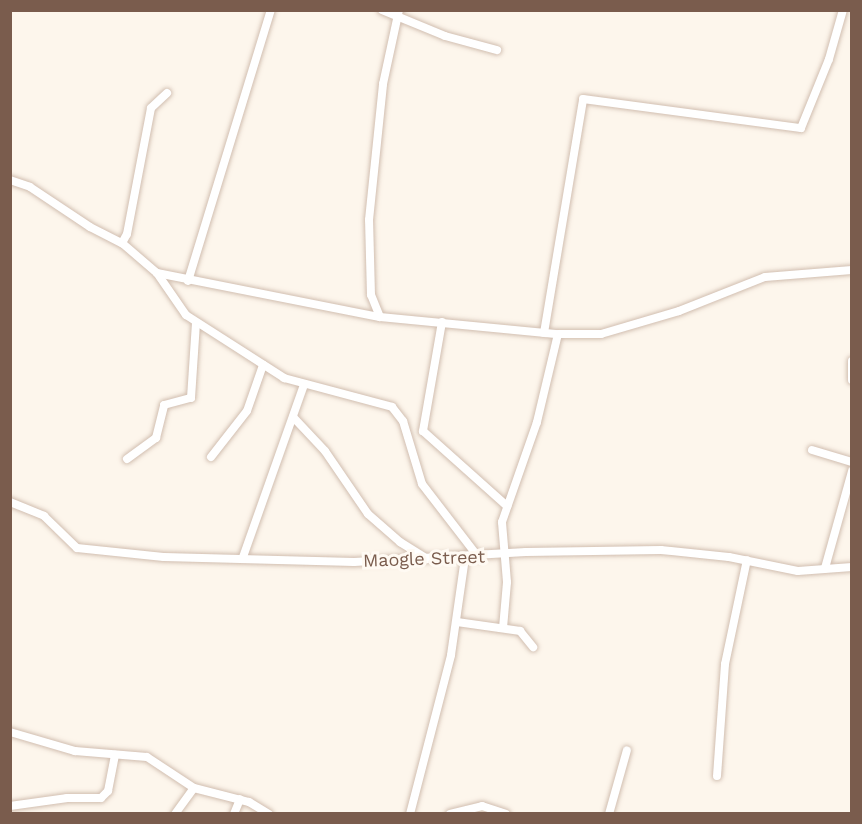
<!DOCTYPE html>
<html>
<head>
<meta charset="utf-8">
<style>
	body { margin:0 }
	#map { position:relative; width:862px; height:824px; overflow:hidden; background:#fdf6ec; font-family:"Work Sans",sans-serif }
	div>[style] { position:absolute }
	.roads { filter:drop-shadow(0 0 2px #d1beb0) drop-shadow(0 0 2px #d1beb0) }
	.minor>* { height:8px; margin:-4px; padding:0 4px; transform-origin:4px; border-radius:4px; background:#fff }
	span { translate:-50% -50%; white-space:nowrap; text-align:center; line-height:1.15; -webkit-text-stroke:6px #fffaf3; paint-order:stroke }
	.street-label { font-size:18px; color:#7a5c4d }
	.frame { position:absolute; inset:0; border:12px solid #7a5c4d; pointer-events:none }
</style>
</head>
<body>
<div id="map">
	<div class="roads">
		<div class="minor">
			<i style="left:382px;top:10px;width:68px;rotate:22.4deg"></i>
			<i style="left:445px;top:36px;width:54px;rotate:15.1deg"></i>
			<i style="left:10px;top:180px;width:21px;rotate:19deg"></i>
			<i style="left:30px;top:187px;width:72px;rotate:33.7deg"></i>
			<i style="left:90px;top:227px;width:36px;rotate:27deg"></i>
			<i style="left:122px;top:243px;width:46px;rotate:40.6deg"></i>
			<i style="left:157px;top:273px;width:227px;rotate:11.2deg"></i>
			<i style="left:380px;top:317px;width:179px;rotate:5.5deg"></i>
			<i style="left:558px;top:334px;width:43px"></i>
			<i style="left:601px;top:334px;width:81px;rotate:-16.4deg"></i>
			<i style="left:679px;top:311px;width:92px;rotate:-21.6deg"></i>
			<i style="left:765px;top:277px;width:87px;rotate:-4.6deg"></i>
			<i style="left:122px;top:243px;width:10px;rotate:-61deg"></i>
			<i style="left:127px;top:234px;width:128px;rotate:-79.2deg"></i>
			<i style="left:151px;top:108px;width:22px;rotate:-43deg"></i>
			<i style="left:157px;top:273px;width:51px;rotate:55.4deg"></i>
			<i style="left:186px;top:315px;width:117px;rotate:32.7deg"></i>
			<i style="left:284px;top:378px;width:112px;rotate:15deg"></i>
			<i style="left:392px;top:407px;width:18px;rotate:52deg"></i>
			<i style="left:403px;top:421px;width:66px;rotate:73.2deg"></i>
			<i style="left:422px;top:484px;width:93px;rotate:52.4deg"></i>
			<i style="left:188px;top:281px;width:283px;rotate:-73deg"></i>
			<i style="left:380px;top:317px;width:24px;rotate:-112deg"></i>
			<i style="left:371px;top:295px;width:75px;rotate:-91.5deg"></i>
			<i style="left:369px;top:220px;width:137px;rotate:-84.1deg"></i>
			<i style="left:383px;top:84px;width:76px;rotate:-77.8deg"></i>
			<i style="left:442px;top:322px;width:111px;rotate:99.9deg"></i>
			<i style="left:423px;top:431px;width:113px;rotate:41.8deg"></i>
			<i style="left:544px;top:333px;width:237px;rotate:-80.5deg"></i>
			<i style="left:583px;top:99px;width:220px;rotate:7.6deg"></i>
			<i style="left:801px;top:128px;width:74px;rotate:-67.9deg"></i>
			<i style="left:829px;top:59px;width:51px;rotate:-74.1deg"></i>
			<i style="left:852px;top:361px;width:19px;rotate:90deg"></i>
			<i style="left:294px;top:418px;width:45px;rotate:46.8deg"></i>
			<i style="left:325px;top:451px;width:76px;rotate:55.7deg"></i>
			<i style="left:368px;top:514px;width:43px;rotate:41.2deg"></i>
			<i style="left:400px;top:542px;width:32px;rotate:32deg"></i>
			<i style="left:812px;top:450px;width:42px;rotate:16.7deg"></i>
			<i style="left:211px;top:457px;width:58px;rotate:-52deg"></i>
			<i style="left:247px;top:411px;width:49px;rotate:-70.8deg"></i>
			<i style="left:127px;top:459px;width:36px;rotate:-36deg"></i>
			<i style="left:156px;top:438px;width:34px;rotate:-76deg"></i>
			<i style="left:164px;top:405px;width:28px;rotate:-15deg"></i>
			<i style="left:191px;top:398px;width:75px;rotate:-86.2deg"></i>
			<i style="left:10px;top:502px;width:37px;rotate:22deg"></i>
			<i style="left:44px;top:516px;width:46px;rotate:44.1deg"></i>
			<i style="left:77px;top:548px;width:87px;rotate:5.9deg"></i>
			<i style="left:164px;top:557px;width:190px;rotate:1.5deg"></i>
			<i style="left:354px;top:562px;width:172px;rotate:-3.3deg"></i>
			<i style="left:526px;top:552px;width:135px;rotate:-0.8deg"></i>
			<i style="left:661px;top:550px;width:68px;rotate:5.9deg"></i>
			<i style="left:729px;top:557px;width:70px;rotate:11.5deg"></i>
			<i style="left:798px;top:571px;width:54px;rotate:-4.2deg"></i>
			<i style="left:243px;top:557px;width:182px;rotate:-70.5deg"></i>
			<i style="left:825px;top:568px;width:101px;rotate:-74.4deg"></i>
			<i style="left:457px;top:622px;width:64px;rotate:8.1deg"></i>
			<i style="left:520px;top:631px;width:21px;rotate:51deg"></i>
			<i style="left:503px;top:628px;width:46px;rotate:-85deg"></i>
			<i style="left:507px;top:582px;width:60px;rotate:-94.8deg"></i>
			<i style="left:502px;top:522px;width:106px;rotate:-70.7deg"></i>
			<i style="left:537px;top:422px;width:90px;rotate:-76.6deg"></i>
			<i style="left:10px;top:732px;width:68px;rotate:16.3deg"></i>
			<i style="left:75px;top:751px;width:72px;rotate:4.8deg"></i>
			<i style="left:147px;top:757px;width:56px;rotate:33.4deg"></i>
			<i style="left:194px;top:788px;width:57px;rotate:14.3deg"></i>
			<i style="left:249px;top:802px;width:23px;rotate:31deg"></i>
			<i style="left:717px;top:776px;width:112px;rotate:-85.9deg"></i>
			<i style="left:725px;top:664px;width:106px;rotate:-78.1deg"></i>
			<i style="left:10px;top:806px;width:58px;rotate:-8deg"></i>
			<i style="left:67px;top:798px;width:34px"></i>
			<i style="left:101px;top:798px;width:10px;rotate:-45deg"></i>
			<i style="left:108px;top:791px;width:37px;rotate:-79deg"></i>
			<i style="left:175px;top:814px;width:32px;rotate:-54deg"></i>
			<i style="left:234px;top:814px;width:16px;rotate:-68deg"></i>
			<i style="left:410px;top:814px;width:164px;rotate:-75.5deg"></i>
			<i style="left:451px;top:655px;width:98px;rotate:-81.8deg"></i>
			<i style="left:450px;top:814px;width:33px;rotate:-14deg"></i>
			<i style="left:482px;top:806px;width:25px;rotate:18deg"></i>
			<i style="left:609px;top:814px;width:66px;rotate:-74.3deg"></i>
		</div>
	</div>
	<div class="street-label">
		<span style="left:424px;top:559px;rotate:-2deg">Maogle Street</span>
	</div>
	<div class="frame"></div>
</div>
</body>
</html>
